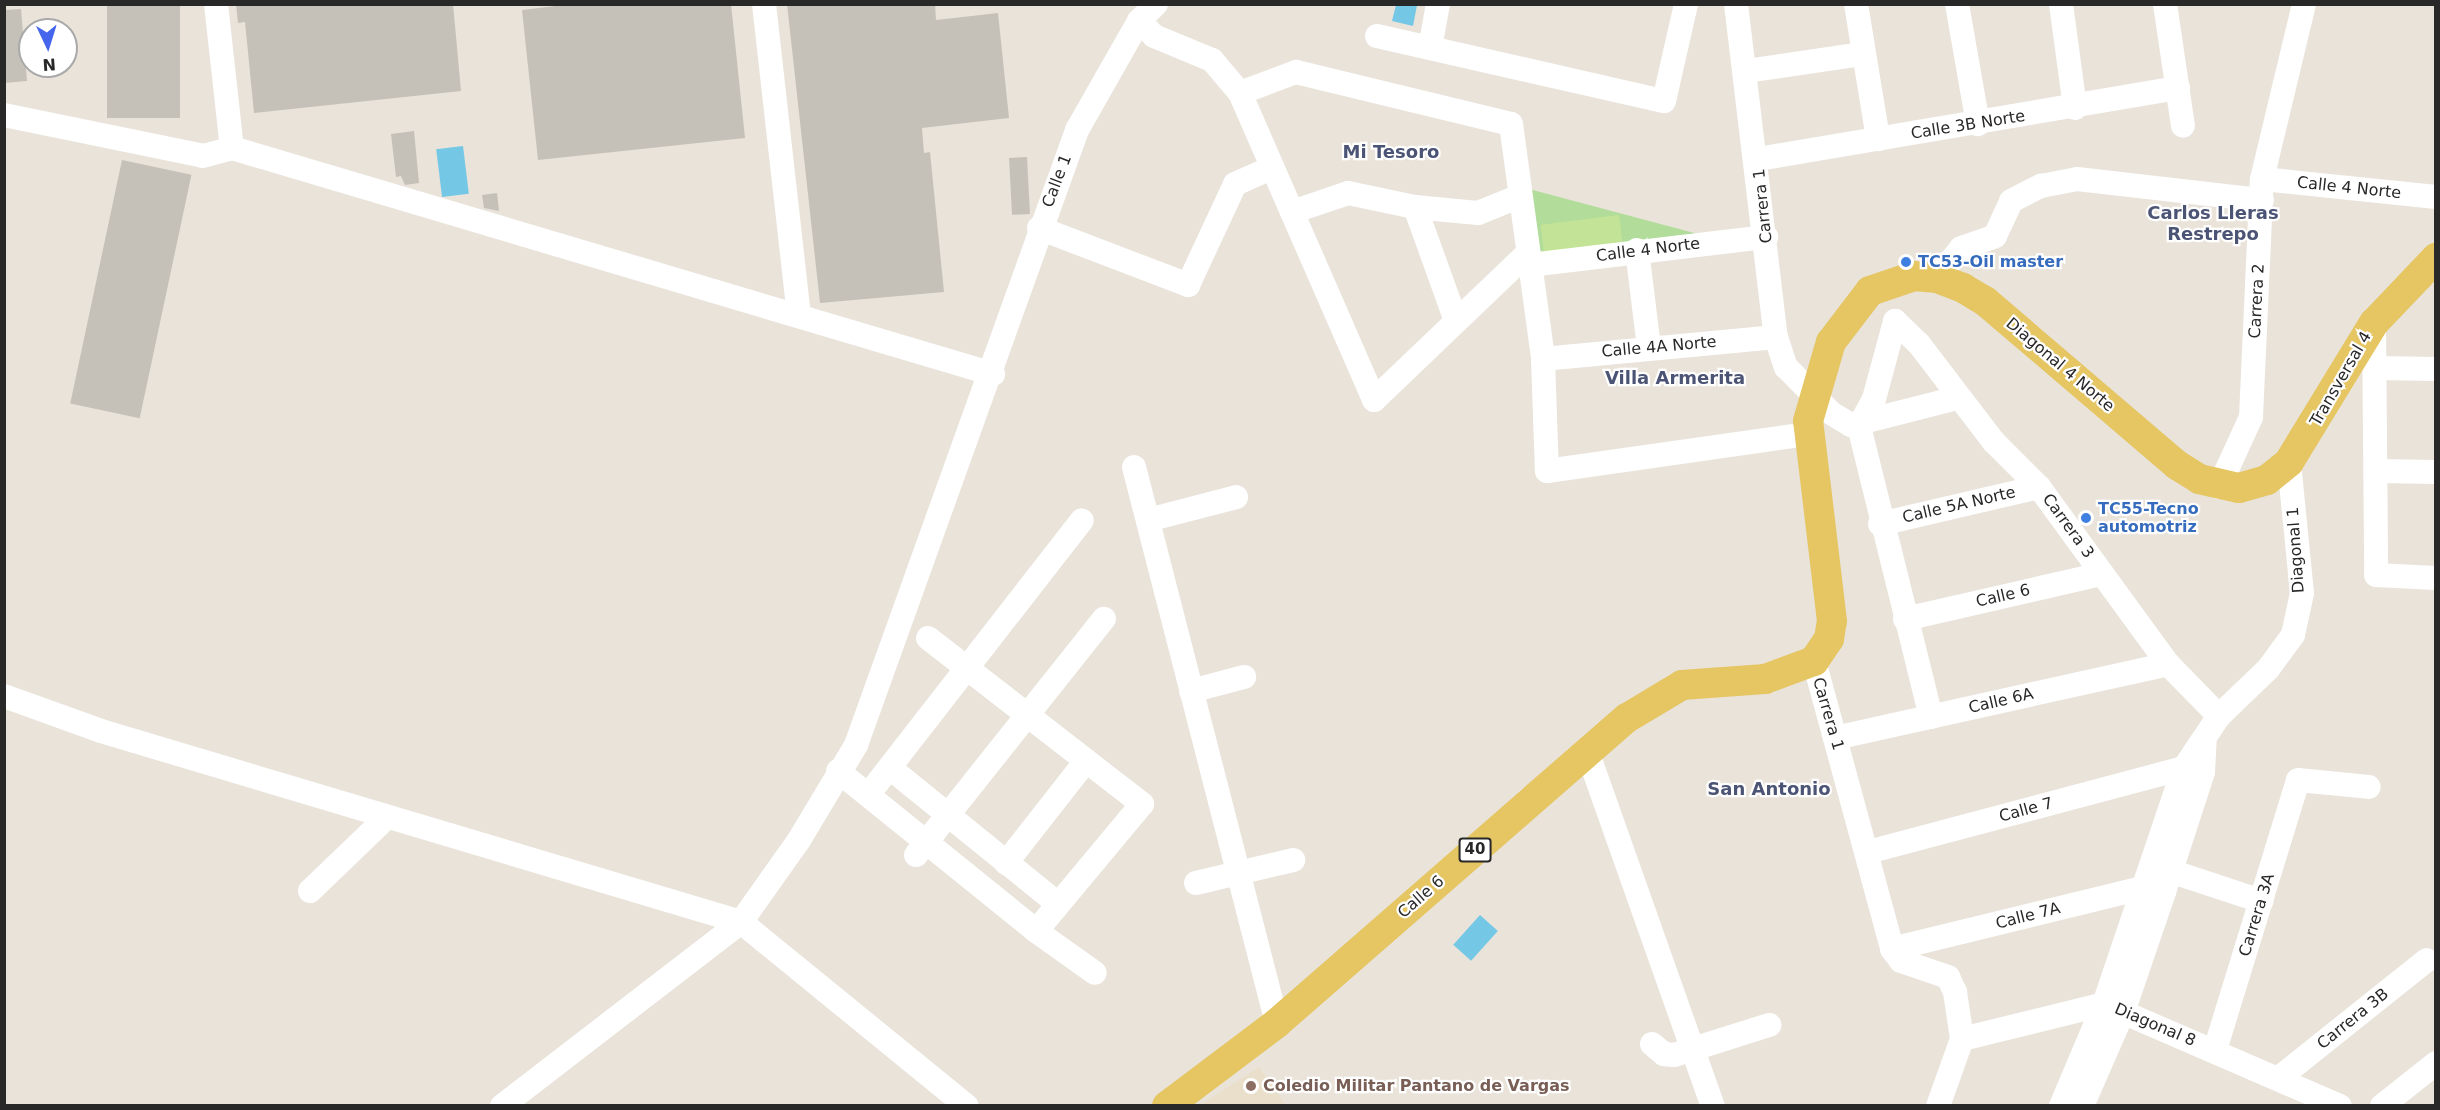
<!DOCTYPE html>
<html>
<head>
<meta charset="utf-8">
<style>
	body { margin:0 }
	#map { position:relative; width:2440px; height:1110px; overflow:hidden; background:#e9e3da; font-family:"DejaVu Sans",sans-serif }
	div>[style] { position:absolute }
	.education>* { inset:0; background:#eadfcb }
	.green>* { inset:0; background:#b1dc9a }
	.pitch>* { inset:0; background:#c3e397; transform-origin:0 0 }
	.water>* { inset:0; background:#74c8e5; transform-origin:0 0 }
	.building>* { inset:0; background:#c5c1b9; transform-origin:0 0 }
	.minor>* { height:24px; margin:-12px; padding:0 12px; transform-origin:12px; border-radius:12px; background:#fff }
	.major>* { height:30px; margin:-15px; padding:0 15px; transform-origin:15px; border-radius:15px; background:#e5c663 }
	.dots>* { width:16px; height:16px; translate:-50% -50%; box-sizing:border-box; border:3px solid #fff; border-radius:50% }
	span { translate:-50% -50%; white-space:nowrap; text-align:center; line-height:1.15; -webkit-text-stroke:4.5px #fff; paint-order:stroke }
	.shield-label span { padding:2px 4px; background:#fff; border:2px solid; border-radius:4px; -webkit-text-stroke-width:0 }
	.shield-label { font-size:15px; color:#282828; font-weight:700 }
	.street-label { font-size:16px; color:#282828 }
	.shop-label { font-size:16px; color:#366cbe; font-weight:700 }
	.left { translate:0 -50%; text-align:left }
	.education-label { font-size:16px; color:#785e54; font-weight:700 }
	.neighbourhood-label { font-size:18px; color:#4c5475; font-weight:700 }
	.frame { position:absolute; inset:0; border:6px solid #282828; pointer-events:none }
	.north { position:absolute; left:18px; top:18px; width:60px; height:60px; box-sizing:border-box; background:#fff; border:2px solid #a9a9a9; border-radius:50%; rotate:176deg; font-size:16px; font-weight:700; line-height:24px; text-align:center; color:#282828 }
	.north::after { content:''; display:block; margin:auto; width:21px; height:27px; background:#4566ec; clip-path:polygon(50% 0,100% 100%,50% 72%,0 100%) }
</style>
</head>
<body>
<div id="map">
	<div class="education">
		<i style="clip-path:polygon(1259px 1067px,1286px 1105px,1200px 1105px)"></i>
	</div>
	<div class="green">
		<i style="clip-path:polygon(1529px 189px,1713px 238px,1539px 263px)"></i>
	</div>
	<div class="pitch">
		<i style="left:1619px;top:215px;width:33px;height:79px;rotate:83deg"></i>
	</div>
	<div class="water">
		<i style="clip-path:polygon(1396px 5px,1417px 5px,1413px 26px,1392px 21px)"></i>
		<i style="left:463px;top:146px;width:48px;height:27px;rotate:83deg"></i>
		<i style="left:1480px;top:915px;width:24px;height:40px;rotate:42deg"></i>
	</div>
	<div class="building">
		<i style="left:107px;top:4px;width:73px;height:114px"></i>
		<i style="clip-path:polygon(236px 4px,453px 4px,461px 91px,254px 113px,245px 22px,238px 23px)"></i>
		<i style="clip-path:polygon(572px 4px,731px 4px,745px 138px,538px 160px,522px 10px)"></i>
		<i style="clip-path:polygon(787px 4px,935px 4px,936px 20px,998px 13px,1009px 118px,922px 128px,924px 153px,930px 152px,944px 292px,820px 303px)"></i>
		<i style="clip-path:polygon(21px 9px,27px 81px,4px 83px,4px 10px)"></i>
		<i style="clip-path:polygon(414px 131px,419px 183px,405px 185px,401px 176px,396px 177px,391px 134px)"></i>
		<i style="left:1027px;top:157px;width:57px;height:18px;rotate:87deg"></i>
		<i style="left:122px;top:160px;width:71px;height:249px;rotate:12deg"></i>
		<i style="clip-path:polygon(497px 193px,499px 211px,484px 208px,482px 195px)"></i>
	</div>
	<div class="minor">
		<i style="left:216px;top:4px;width:145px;rotate:83.7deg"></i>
		<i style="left:764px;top:4px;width:314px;rotate:83.6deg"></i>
		<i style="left:1736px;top:4px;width:335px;rotate:83.2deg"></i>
		<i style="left:1776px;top:337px;width:32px;rotate:72deg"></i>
		<i style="left:1786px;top:367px;width:64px;rotate:45.6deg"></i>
		<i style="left:1831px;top:413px;width:23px;rotate:31deg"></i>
		<i style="left:1851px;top:425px;width:109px;rotate:-14.3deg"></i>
		<i style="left:1856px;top:4px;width:137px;rotate:80.7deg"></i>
		<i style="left:1957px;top:4px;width:122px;rotate:80.1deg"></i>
		<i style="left:2061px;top:4px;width:105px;rotate:82.3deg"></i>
		<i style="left:2165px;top:4px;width:123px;rotate:81.6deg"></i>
		<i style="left:1139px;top:21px;width:21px;rotate:45deg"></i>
		<i style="left:1154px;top:36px;width:63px;rotate:22.5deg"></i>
		<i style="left:1212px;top:60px;width:43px;rotate:49.7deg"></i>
		<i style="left:1240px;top:93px;width:335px;rotate:66.4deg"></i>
		<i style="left:1374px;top:400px;width:213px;rotate:-43.7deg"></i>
		<i style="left:1377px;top:36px;width:294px;rotate:12.8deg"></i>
		<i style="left:1664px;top:101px;width:99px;rotate:-77.2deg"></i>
		<i style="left:1430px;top:48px;width:45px;rotate:-79.7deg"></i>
		<i style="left:1746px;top:71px;width:118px;rotate:-8.3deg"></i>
		<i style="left:1240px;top:93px;width:60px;rotate:-20.6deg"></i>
		<i style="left:1296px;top:72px;width:221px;rotate:13.6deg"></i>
		<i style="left:1511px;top:124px;width:237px;rotate:82.2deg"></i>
		<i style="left:1543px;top:359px;width:112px;rotate:88deg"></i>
		<i style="left:1547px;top:471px;width:264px;rotate:-8.1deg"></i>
		<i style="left:4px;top:115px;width:203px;rotate:11.6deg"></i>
		<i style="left:203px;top:156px;width:30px;rotate:-15deg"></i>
		<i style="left:232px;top:148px;width:794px;rotate:16.54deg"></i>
		<i style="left:1758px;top:159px;width:426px;rotate:-9.6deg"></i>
		<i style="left:2262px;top:179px;width:175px;rotate:5.9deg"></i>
		<i style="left:1415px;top:207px;width:121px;rotate:70.2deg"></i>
		<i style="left:1292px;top:212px;width:59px;rotate:-18.7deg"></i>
		<i style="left:1348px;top:193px;width:68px;rotate:11.8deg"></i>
		<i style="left:1415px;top:207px;width:63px;rotate:5.4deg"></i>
		<i style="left:1478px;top:213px;width:45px;rotate:-22deg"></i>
		<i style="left:1039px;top:228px;width:160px;rotate:20.9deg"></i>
		<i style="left:1188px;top:285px;width:111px;rotate:-65deg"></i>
		<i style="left:1235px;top:184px;width:39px;rotate:-24deg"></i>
		<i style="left:1637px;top:250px;width:99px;rotate:83deg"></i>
		<i style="left:1530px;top:265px;width:238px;rotate:-6.8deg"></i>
		<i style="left:1937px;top:278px;width:38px;rotate:-51deg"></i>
		<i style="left:1961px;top:248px;width:36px;rotate:-19deg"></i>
		<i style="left:1995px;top:236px;width:38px;rotate:-65deg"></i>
		<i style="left:2011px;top:201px;width:34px;rotate:-27deg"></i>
		<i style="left:2041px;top:186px;width:37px;rotate:-11deg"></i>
		<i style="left:2077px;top:179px;width:186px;rotate:6.5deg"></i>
		<i style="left:2374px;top:323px;width:252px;rotate:89.5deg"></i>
		<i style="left:2376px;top:575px;width:60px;rotate:2.9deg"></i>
		<i style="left:1543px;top:359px;width:234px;rotate:-5.4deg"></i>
		<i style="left:2375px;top:368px;width:61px;rotate:0.9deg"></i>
		<i style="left:1134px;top:467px;width:574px;rotate:75.58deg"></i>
		<i style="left:2376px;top:471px;width:60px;rotate:1deg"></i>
		<i style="left:2219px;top:487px;width:77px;rotate:-65.4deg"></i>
		<i style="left:2251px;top:417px;width:238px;rotate:-87.4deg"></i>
		<i style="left:2262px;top:179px;width:180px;rotate:-76.5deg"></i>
		<i style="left:1148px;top:520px;width:91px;rotate:-14.6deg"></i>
		<i style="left:1880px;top:524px;width:163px;rotate:-13.1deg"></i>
		<i style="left:1905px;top:619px;width:202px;rotate:-12.9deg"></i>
		<i style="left:928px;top:638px;width:271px;rotate:37.8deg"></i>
		<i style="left:1142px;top:804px;width:165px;rotate:129.8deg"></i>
		<i style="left:1814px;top:661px;width:298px;rotate:74.8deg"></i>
		<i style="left:1892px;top:949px;width:15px;rotate:53deg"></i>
		<i style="left:1901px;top:961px;width:50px;rotate:18.8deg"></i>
		<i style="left:1948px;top:977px;width:17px;rotate:65deg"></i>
		<i style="left:1955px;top:992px;width:48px;rotate:81.5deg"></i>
		<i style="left:1962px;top:1039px;width:71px;rotate:109.7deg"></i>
		<i style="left:1191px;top:691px;width:55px;rotate:-14.8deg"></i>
		<i style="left:4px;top:696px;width:103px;rotate:19.8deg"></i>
		<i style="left:101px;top:731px;width:668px;rotate:16.62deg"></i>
		<i style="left:741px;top:922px;width:291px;rotate:39.2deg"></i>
		<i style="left:1931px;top:717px;width:300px;rotate:-103.9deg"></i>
		<i style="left:1859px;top:426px;width:31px;rotate:-61deg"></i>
		<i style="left:1874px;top:399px;width:81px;rotate:-74.9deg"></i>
		<i style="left:1895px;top:321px;width:33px;rotate:44deg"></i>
		<i style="left:1919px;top:344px;width:123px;rotate:52.6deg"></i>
		<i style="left:1994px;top:442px;width:64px;rotate:45deg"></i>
		<i style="left:2039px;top:487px;width:219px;rotate:53.9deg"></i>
		<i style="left:2168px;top:664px;width:73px;rotate:45.6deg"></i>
		<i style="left:1835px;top:738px;width:341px;rotate:-12.5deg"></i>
		<i style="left:1587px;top:751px;width:377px;rotate:70.5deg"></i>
		<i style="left:890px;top:768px;width:216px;rotate:39deg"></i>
		<i style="left:838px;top:771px;width:255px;rotate:38.9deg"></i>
		<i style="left:1036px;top:931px;width:72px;rotate:35.4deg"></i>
		<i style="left:868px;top:795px;width:348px;rotate:-52.1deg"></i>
		<i style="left:1868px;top:852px;width:327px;rotate:-14.9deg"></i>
		<i style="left:916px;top:855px;width:302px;rotate:-51.5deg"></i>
		<i style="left:1006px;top:863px;width:130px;rotate:-51.9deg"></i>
		<i style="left:2155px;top:866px;width:112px;rotate:18.3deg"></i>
		<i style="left:1196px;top:883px;width:100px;rotate:-13.3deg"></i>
		<i style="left:310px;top:891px;width:107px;rotate:-43.9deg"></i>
		<i style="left:1892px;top:949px;width:261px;rotate:-13.7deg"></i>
		<i style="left:2146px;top:887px;width:11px;rotate:15deg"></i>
		<i style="left:1962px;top:1039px;width:146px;rotate:-13.8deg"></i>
		<i style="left:2104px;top:1004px;width:257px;rotate:23.4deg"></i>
		<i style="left:1652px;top:1044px;width:16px;rotate:40deg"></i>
		<i style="left:1664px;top:1054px;width:10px;rotate:6deg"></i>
		<i style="left:1674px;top:1055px;width:100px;rotate:-17.5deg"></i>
		<i style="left:2215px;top:1050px;width:282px;rotate:-72.9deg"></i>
		<i style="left:2298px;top:780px;width:71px;rotate:5.6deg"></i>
		<i style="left:2279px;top:1078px;width:189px;rotate:-38.6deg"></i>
		<i style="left:502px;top:1106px;width:302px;rotate:-37.6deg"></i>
		<i style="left:741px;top:922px;width:100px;rotate:-54.7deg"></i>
		<i style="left:799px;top:840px;width:111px;rotate:-59deg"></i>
		<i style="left:856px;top:745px;width:654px;rotate:-70.23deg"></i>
		<i style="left:1077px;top:130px;width:125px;rotate:-60.4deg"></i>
		<i style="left:1139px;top:21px;width:24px;rotate:-45deg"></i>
		<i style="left:2061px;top:1106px;width:111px;rotate:-67.1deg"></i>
		<i style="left:2104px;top:1004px;width:249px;rotate:-71.3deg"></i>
		<i style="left:2184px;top:768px;width:63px;rotate:-56.1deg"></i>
		<i style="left:2219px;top:716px;width:68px;rotate:-43.8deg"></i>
		<i style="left:2268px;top:669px;width:42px;rotate:-53.7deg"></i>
		<i style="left:2293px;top:635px;width:43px;rotate:-77.9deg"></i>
		<i style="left:2302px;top:593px;width:132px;rotate:-95.7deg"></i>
		<i style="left:2082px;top:1106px;width:103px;rotate:-66.4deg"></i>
		<i style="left:2123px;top:1012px;width:127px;rotate:-71.1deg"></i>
		<i style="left:2164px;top:892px;width:126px;rotate:-72deg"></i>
		<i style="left:2203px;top:772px;width:34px;rotate:-87deg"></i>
		<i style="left:2382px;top:1106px;width:69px;rotate:-38.5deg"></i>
	</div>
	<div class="major">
		<i style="left:1167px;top:1106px;width:138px;rotate:-37deg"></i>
		<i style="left:1277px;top:1023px;width:464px;rotate:-41.1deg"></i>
		<i style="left:1627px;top:718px;width:64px;rotate:-31deg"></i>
		<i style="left:1682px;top:685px;width:83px;rotate:-4.1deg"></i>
		<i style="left:1765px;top:679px;width:52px;rotate:-20.2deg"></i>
		<i style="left:1814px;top:661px;width:27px;rotate:-56deg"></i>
		<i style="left:1829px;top:639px;width:18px;rotate:-81deg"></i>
		<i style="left:1832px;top:621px;width:201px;rotate:-96.8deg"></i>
		<i style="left:1808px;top:421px;width:82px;rotate:-73.8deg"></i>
		<i style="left:1831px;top:342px;width:64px;rotate:-52.6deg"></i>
		<i style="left:1870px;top:291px;width:46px;rotate:-18.8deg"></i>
		<i style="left:1914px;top:276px;width:23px;rotate:5deg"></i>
		<i style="left:1937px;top:278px;width:28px;rotate:21deg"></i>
		<i style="left:1963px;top:288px;width:26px;rotate:31deg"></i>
		<i style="left:1985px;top:301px;width:253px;rotate:40.5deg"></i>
		<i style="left:2177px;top:465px;width:26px;rotate:32deg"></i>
		<i style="left:2199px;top:479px;width:41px;rotate:12.7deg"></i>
		<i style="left:2239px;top:488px;width:29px;rotate:-16deg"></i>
		<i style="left:2267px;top:480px;width:28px;rotate:-39deg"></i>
		<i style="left:2289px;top:462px;width:163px;rotate:-58.6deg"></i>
		<i style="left:2374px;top:323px;width:90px;rotate:-46.4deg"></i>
	</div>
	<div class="dots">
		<i style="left:1906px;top:262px;background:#3f7fe0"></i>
		<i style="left:2086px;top:518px;background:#3f7fe0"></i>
		<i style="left:1251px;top:1086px;background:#8d6e63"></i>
	</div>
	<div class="shield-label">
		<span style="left:1475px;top:850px">40</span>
	</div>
	<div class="street-label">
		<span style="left:1968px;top:125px;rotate:-9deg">Calle 3B Norte</span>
		<span style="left:1057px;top:181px;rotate:-69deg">Calle 1</span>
		<span style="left:2349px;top:188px;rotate:6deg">Calle 4 Norte</span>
		<span style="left:1763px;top:206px;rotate:-96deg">Carrera 1</span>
		<span style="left:1648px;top:250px;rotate:-7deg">Calle 4 Norte</span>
		<span style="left:2257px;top:301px;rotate:-87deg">Carrera 2</span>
		<span style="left:1659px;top:347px;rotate:-5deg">Calle 4A Norte</span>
		<span style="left:2060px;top:365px;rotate:40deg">Diagonal 4 Norte</span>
		<span style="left:2341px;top:379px;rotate:-60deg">Transversal 4</span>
		<span style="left:1959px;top:505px;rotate:-13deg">Calle 5A Norte</span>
		<span style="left:2068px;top:526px;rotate:54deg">Carrera 3</span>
		<span style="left:2296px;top:550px;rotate:-94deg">Diagonal 1</span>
		<span style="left:2003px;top:596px;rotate:-13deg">Calle 6</span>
		<span style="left:2001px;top:701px;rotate:-13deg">Calle 6A</span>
		<span style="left:1828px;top:714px;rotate:74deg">Carrera 1</span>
		<span style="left:2026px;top:810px;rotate:-15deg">Calle 7</span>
		<span style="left:1421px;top:897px;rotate:-41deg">Calle 6</span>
		<span style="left:2257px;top:915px;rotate:-73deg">Carrera 3A</span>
		<span style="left:2028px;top:916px;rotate:-14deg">Calle 7A</span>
		<span style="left:2353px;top:1019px;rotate:-39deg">Carrera 3B</span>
		<span style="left:2155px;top:1025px;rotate:23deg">Diagonal 8</span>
	</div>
	<div class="shop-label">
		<span class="left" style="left:1918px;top:262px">TC53-Oil master</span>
		<span class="left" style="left:2098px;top:518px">TC55-Tecno<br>automotriz</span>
	</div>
	<div class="education-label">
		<span class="left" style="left:1263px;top:1086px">Coledio Militar Pantano de Vargas</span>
	</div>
	<div class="neighbourhood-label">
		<span style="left:1391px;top:152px">Mi Tesoro</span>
		<span style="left:2213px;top:224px">Carlos Lleras<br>Restrepo</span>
		<span style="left:1675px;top:378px">Villa Armerita</span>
		<span style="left:1769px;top:789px">San Antonio</span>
	</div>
	<div class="frame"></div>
	<div class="north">N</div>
</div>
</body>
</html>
